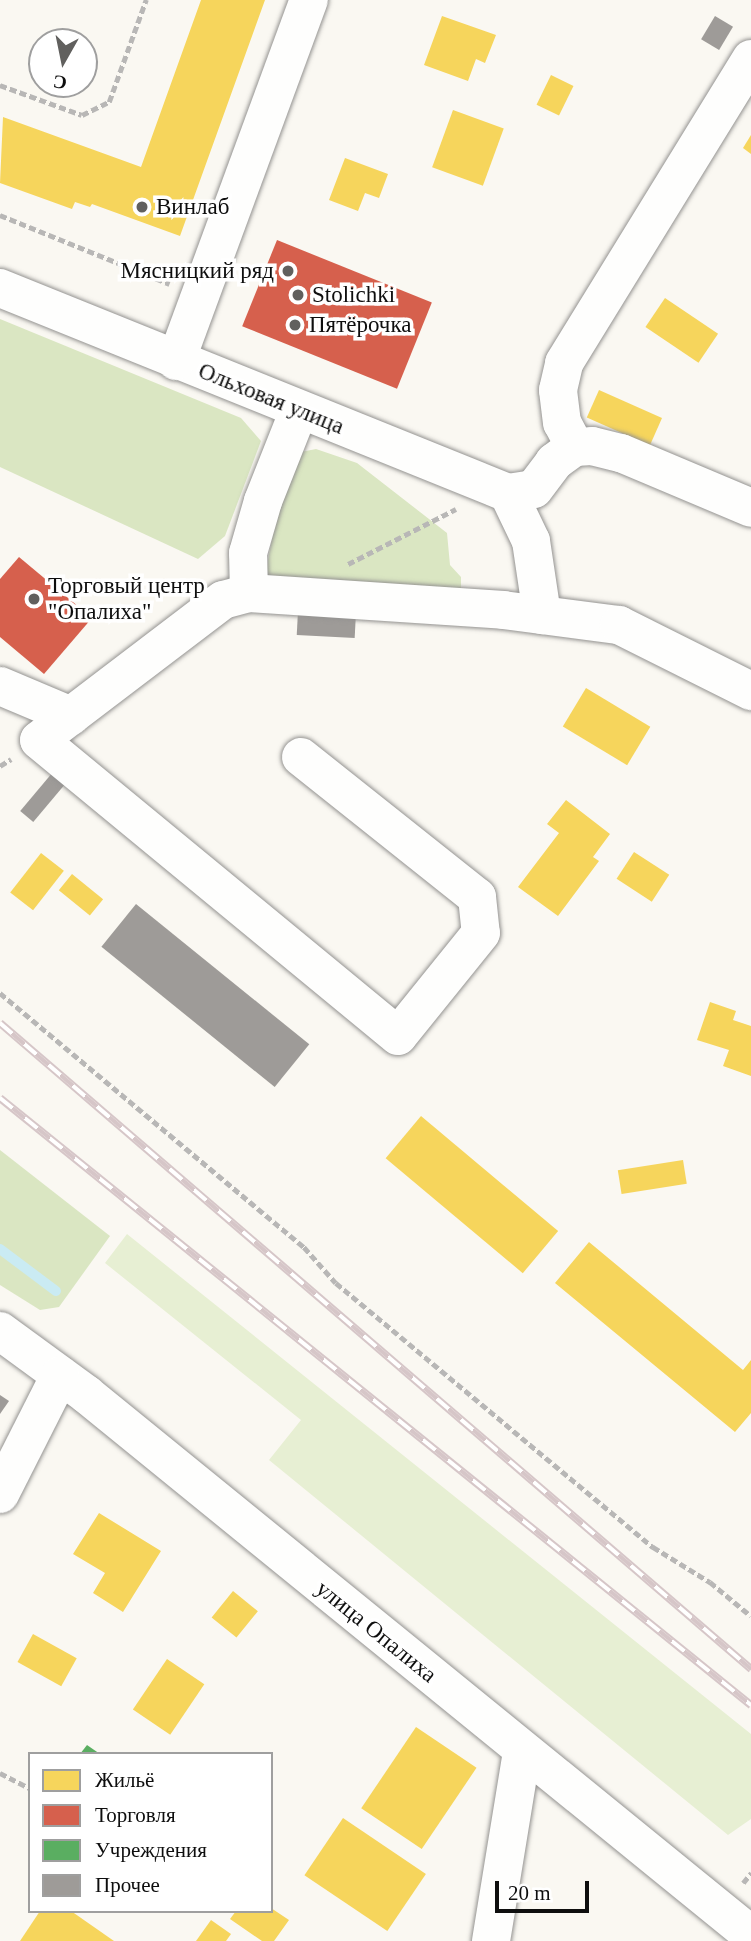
<!DOCTYPE html>
<html>
<head>
<meta charset="utf-8">
<style>
	body { margin:0 }
	#map { position:relative; width:751px; height:1941px; overflow:hidden; background:#faf8f2; font-family:Georgia,serif }
	div>[style] { position:absolute }
	.green>* { inset:0; background:#e7efd3 }
	.forest>* { inset:0; background:#dae6c2 }
	.homes>* { inset:0; background:#f6d55c; transform-origin:0 0 }
	.shops>* { inset:0; background:#d6604d; transform-origin:0 0 }
	.public>* { inset:0; background:#5aae61 }
	.stream>* { height:10px; margin:-5px; padding:0 5px; transform-origin:5px; border-radius:5px; background:#caebf3 }
	.building>* { inset:0; background:#9e9b98; transform-origin:0 0 }
	.path>* { height:4.5px; margin-top:-2.25px; transform-origin:0; background:repeating-linear-gradient(90deg,#b8b7b6 0 7px,transparent 0 10.5px) }
	.roads { filter:drop-shadow(0 0 2px #949391) drop-shadow(0 0 2px #949391) }
	.minor>* { height:38px; margin:-19px; padding:0 19px; transform-origin:19px; border-radius:19px; background:#fefefd }
	.rail>* { height:8px; margin-top:-4px; transform-origin:0; background:repeating-linear-gradient(90deg,#fff 0 16px,#d6c6c8 0 32px); box-sizing:border-box; border-block:2px solid #d6c6c8 }
	.dots>* { width:19px; height:19px; translate:-50% -50%; box-sizing:border-box; border:4px solid #fff; border-radius:50% }
	span { translate:-50% -50%; white-space:nowrap; text-align:center; line-height:1.15; -webkit-text-stroke:7px #fff; paint-order:stroke }
	.poi-label { font-size:23px; color:#0e0e0e }
	.left { translate:0 -50%; text-align:left }
	.right { translate:-100% -50%; text-align:right }
	.street-label { font-size:23px; color:#0e0e0e }
	.legend { position:absolute; left:28px; top:1752px; width:245px; height:161px; box-sizing:border-box; background:#fff; border:2px solid #9f9f9f; margin:0; padding:9px 12px; list-style:none; font-size:21px; color:#0e0e0e }
	.legend li { display:flex; align-items:center; gap:14px; height:35px }
	.legend b { width:35px; border:2px solid #9f9f9f }
	.north { position:absolute; left:28px; top:28px; width:70px; height:70px; box-sizing:border-box; background:#fff; border:2px solid #9f9f9f; border-radius:50%; rotate:189deg; font-size:19px; font-weight:700; line-height:28px; text-align:center; color:#0e0e0e }
	.north::after { content:''; display:block; margin:auto; width:24px; height:32px; background:#61605e; clip-path:polygon(50% 0,100% 100%,50% 72%,0 100%) }
	.scale { position:absolute; left:495px; top:1881px; width:94px; height:32px; box-sizing:border-box; border:4px solid #0e0e0e; border-top:0; padding-left:9px; font-size:21px; line-height:24px; white-space:nowrap; color:#0e0e0e; -webkit-text-stroke:5px #fff; paint-order:stroke }
</style>
</head>
<body>
<div id="map">
	<div class="green">
		<i style="clip-path:polygon(127px 1234px,751px 1734px,751px 1819px,728px 1835px,269px 1460px,301px 1420px,105px 1263px)"></i>
	</div>
	<div class="forest">
		<i style="clip-path:polygon(0 319px,241px 418px,261px 441px,225px 536px,198px 559px,0 467px)"></i>
		<i style="clip-path:polygon(316px 449px,357px 463px,447px 533px,450px 565px,461px 577px,461px 596px,265px 577px,279px 500px,301px 452px)"></i>
		<i style="clip-path:polygon(0 1150px,110px 1236px,59px 1307px,40px 1310px,0 1285px)"></i>
	</div>
	<div class="homes">
		<i style="clip-path:polygon(201px 0,265px 0,180px 236px,92px 204px,90px 207px,75px 202px,72px 209px,0 183px,3px 117px,141px 167px)"></i>
		<i style="clip-path:polygon(442px 16px,496px 35px,485px 63px,476px 59px,468px 81px,424px 65px)"></i>
		<i style="left:551px;top:75px;width:25px;height:33px;rotate:26deg"></i>
		<i style="left:453px;top:110px;width:54px;height:61px;rotate:20deg"></i>
		<i style="clip-path:polygon(751px 135px,751px 154px,743px 148px)"></i>
		<i style="clip-path:polygon(345px 158px,388px 174px,379px 198px,365px 193px,358px 211px,329px 200px)"></i>
		<i style="left:665px;top:298px;width:64px;height:35px;rotate:34deg"></i>
		<i style="left:599px;top:390px;width:69px;height:30px;rotate:24deg"></i>
		<i style="left:586px;top:688px;width:75px;height:45px;rotate:31deg"></i>
		<i style="clip-path:polygon(566px 800px,610px 834px,593px 857px,599px 861px,558px 916px,518px 887px,559px 833px,547px 824px)"></i>
		<i style="left:634px;top:852px;width:42px;height:32px;rotate:33deg"></i>
		<i style="left:41px;top:853px;width:29px;height:50px;rotate:38deg"></i>
		<i style="left:72px;top:874px;width:40px;height:21px;rotate:39deg"></i>
		<i style="clip-path:polygon(710px 1002px,736px 1011px,733px 1020px,751px 1026px,751px 1076px,723px 1066px,729px 1050px,697px 1040px)"></i>
		<i style="left:421px;top:1116px;width:179px;height:55px;rotate:40deg"></i>
		<i style="left:683px;top:1160px;width:24px;height:66px;rotate:81deg"></i>
		<i style="clip-path:polygon(589px 1242px,743px 1370px,751px 1360px,751px 1413px,735px 1432px,555px 1283px)"></i>
		<i style="clip-path:polygon(99px 1513px,161px 1551px,123px 1612px,93px 1593px,105px 1573px,73px 1554px)"></i>
		<i style="left:233px;top:1591px;width:32px;height:34px;rotate:39deg"></i>
		<i style="left:33px;top:1634px;width:50px;height:32px;rotate:29deg"></i>
		<i style="left:167px;top:1659px;width:45px;height:61px;rotate:34deg"></i>
		<i style="left:416px;top:1727px;width:73px;height:98px;rotate:34deg"></i>
		<i style="left:343px;top:1818px;width:100px;height:69px;rotate:34deg"></i>
		<i style="clip-path:polygon(271px 1908px,289px 1920px,274px 1941px,262px 1941px,230px 1919px,236px 1911px,271px 1911px)"></i>
		<i style="clip-path:polygon(40px 1911px,71px 1911px,114px 1941px,20px 1941px)"></i>
		<i style="clip-path:polygon(211px 1920px,231px 1934px,226px 1941px,196px 1941px)"></i>
	</div>
	<div class="shops">
		<i style="left:277px;top:240px;width:167px;height:93px;rotate:22deg"></i>
		<i style="clip-path:polygon(19px 557px,92px 618px,44px 674px,0 637px,0 579px)"></i>
	</div>
	<div class="public">
		<i style="clip-path:polygon(87px 1745px,100px 1754px,80px 1754px)"></i>
	</div>
	<div class="stream">
		<i style="left:0;top:1249px;width:70px;rotate:36.9deg"></i>
	</div>
	<div class="building">
		<i style="left:715px;top:16px;width:21px;height:27px;rotate:31deg"></i>
		<i style="left:298px;top:611px;width:58px;height:24px;rotate:3deg"></i>
		<i style="left:53px;top:772px;width:17px;height:51px;rotate:40deg"></i>
		<i style="left:136px;top:904px;width:223px;height:55px;rotate:39deg"></i>
		<i style="clip-path:polygon(0 1395px,9px 1401px,0 1414px)"></i>
	</div>
	<div class="path">
		<i style="left:0;top:85px;width:87px;rotate:20.1deg"></i>
		<i style="left:82px;top:115px;width:30px;rotate:-26deg"></i>
		<i style="left:109px;top:102px;width:109px;rotate:-70.1deg"></i>
		<i style="left:0;top:215px;width:183px;rotate:22.1deg"></i>
		<i style="left:348px;top:564px;width:121px;rotate:-27deg"></i>
		<i style="left:0;top:766px;width:13px;rotate:-32deg"></i>
		<i style="left:0;top:993px;width:396px;rotate:39.9deg"></i>
		<i style="left:304px;top:1247px;width:48px;rotate:48.4deg"></i>
		<i style="left:336px;top:1283px;width:413px;rotate:39.8deg"></i>
		<i style="left:653px;top:1547px;width:67px;rotate:31.6deg"></i>
		<i style="left:710px;top:1582px;width:53px;rotate:39.7deg"></i>
		<i style="left:0;top:1773px;width:34px;rotate:27deg"></i>
		<i style="left:743px;top:1883px;width:13px;rotate:-51deg"></i>
	</div>
	<div class="roads">
		<div class="minor">
			<i style="left:0;top:288px;width:548px;rotate:21.98deg"></i>
			<i style="left:508px;top:493px;width:26px;rotate:-9deg"></i>
			<i style="left:534px;top:489px;width:34px;rotate:-53deg"></i>
			<i style="left:554px;top:462px;width:26px;rotate:-36deg"></i>
			<i style="left:575px;top:447px;width:17px;rotate:-3deg"></i>
			<i style="left:592px;top:446px;width:30px;rotate:14deg"></i>
			<i style="left:621px;top:453px;width:141px;rotate:22.9deg"></i>
			<i style="left:176px;top:361px;width:385px;rotate:-69.8deg"></i>
			<i style="left:575px;top:447px;width:27px;rotate:-118deg"></i>
			<i style="left:562px;top:423px;width:33px;rotate:-97deg"></i>
			<i style="left:558px;top:390px;width:28px;rotate:-77deg"></i>
			<i style="left:564px;top:363px;width:357px;rotate:-58.4deg"></i>
			<i style="left:508px;top:493px;width:53px;rotate:64.4deg"></i>
			<i style="left:531px;top:541px;width:75px;rotate:81.5deg"></i>
			<i style="left:249px;top:593px;width:40px;rotate:-91.4deg"></i>
			<i style="left:248px;top:553px;width:54px;rotate:-73.9deg"></i>
			<i style="left:263px;top:501px;width:98px;rotate:-68.4deg"></i>
			<i style="left:0;top:686px;width:77px;rotate:22.9deg"></i>
			<i style="left:301px;top:757px;width:225px;rotate:38.5deg"></i>
			<i style="left:477px;top:897px;width:36px;rotate:84deg"></i>
			<i style="left:481px;top:933px;width:132px;rotate:128.9deg"></i>
			<i style="left:398px;top:1036px;width:465px;rotate:-140.5deg"></i>
			<i style="left:39px;top:740px;width:231px;rotate:-37.3deg"></i>
			<i style="left:223px;top:600px;width:27px;rotate:-15deg"></i>
			<i style="left:249px;top:593px;width:255px;rotate:3.8deg"></i>
			<i style="left:503px;top:610px;width:117px;rotate:7.4deg"></i>
			<i style="left:619px;top:625px;width:148px;rotate:26.6deg"></i>
			<i style="left:0;top:1331px;width:107px;rotate:36.2deg"></i>
			<i style="left:86px;top:1394px;width:857px;rotate:39.13deg"></i>
			<i style="left:0;top:1494px;width:133px;rotate:-63.2deg"></i>
			<i style="left:491px;top:1941px;width:193px;rotate:-80.7deg"></i>
		</div>
	</div>
	<div class="rail">
		<i style="left:0;top:1023px;width:991px;rotate:40.7deg"></i>
		<i style="left:0;top:1098px;width:966px;rotate:38.95deg"></i>
	</div>
	<div class="dots">
		<i style="left:142px;top:207px;background:#61605e"></i>
		<i style="left:288px;top:271px;background:#61605e"></i>
		<i style="left:298px;top:295px;background:#61605e"></i>
		<i style="left:295px;top:325px;background:#61605e"></i>
		<i style="left:34px;top:599px;background:#61605e"></i>
	</div>
	<div class="poi-label">
		<span class="left" style="left:156px;top:207px">Винлаб</span>
		<span class="right" style="left:274px;top:271px">Мясницкий ряд</span>
		<span class="left" style="left:312px;top:295px">Stolichki</span>
		<span class="left" style="left:309px;top:325px">Пятёрочка</span>
		<span class="left" style="left:48px;top:599px">Торговый центр<br>"Опалиха"</span>
	</div>
	<div class="street-label">
		<span style="left:271px;top:399px;rotate:22deg">Ольховая улица</span>
		<span style="left:376px;top:1632px;rotate:39deg">улица Опалиха</span>
	</div>
	<ul class="legend">
	<li><b style="height:19px;background:#f6d55c"></b>Жильё</li>
	<li><b style="height:19px;background:#d6604d"></b>Торговля</li>
	<li><b style="height:19px;background:#5aae61"></b>Учреждения</li>
	<li><b style="height:19px;background:#9e9b98"></b>Прочее</li>
	</ul>
	<div class="north">С</div>
	<div class="scale">20 m</div>
</div>
</body>
</html>
